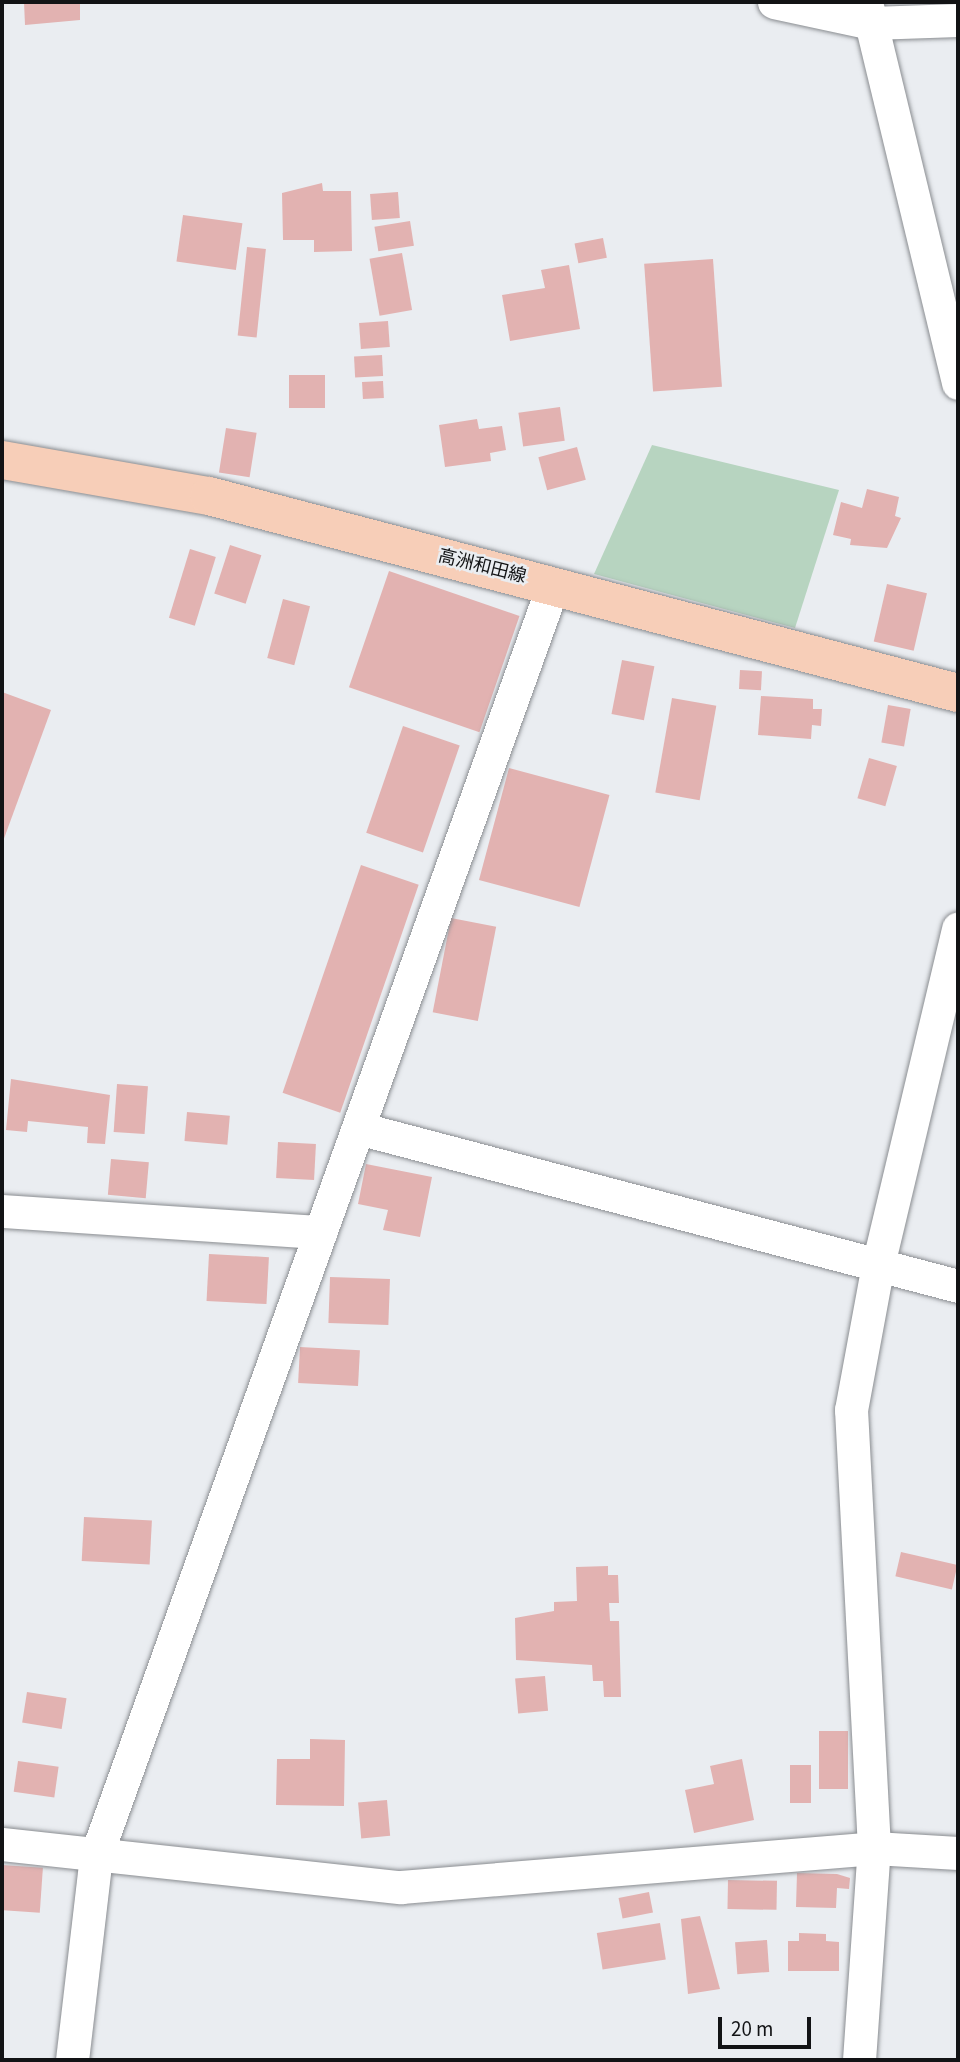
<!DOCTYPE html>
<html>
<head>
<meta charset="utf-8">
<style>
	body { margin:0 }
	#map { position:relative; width:960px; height:2062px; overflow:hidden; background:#eaedf1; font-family:"Source Sans 3","Noto Sans JP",sans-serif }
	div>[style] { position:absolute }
	.green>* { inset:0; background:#b7d4c0 }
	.building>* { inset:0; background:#e2b2b1; transform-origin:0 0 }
	.roads { filter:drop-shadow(0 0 2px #8a8d91) drop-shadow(0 0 2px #8a8d91) }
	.minor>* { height:33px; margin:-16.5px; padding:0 16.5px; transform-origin:16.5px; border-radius:16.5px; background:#fff }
	.major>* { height:38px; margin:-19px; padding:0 19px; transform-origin:19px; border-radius:19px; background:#f7ceb8 }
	span { translate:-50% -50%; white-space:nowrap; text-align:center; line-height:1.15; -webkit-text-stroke:5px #eaedf1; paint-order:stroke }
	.street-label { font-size:18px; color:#121315 }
	.frame { position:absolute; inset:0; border:4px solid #121315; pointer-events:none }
	.scale { position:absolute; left:718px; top:2017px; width:93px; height:32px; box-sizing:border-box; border:4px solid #121315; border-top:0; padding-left:9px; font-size:21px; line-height:24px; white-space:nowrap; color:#121315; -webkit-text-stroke:5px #eaedf1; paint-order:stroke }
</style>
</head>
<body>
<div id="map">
	<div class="green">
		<i style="clip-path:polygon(652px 445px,839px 490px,795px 628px,594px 574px)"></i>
	</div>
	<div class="building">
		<i style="clip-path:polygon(24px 2px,80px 2px,80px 20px,25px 25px)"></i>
		<i style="clip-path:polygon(322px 183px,323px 191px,351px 191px,352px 251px,314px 252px,314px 240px,283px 240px,282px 193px)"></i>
		<i style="left:398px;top:192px;width:26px;height:28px;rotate:86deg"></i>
		<i style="left:183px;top:215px;width:60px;height:47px;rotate:8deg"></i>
		<i style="left:410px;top:221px;width:25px;height:36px;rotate:81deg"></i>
		<i style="left:603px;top:238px;width:20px;height:29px;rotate:79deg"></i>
		<i style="left:247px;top:247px;width:19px;height:89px;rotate:6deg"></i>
		<i style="left:402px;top:253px;width:58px;height:33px;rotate:80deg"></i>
		<i style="left:713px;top:259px;width:128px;height:69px;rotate:86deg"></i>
		<i style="clip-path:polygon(569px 265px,580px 329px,510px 341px,502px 295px,545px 288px,541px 270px)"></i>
		<i style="left:388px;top:321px;width:26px;height:29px;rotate:86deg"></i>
		<i style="left:382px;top:355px;width:21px;height:28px;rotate:87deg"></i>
		<i style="left:289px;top:375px;width:36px;height:33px"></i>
		<i style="left:383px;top:381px;width:17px;height:21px;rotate:87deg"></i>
		<i style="left:560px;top:407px;width:34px;height:42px;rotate:82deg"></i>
		<i style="clip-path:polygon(477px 419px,479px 429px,502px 426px,506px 450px,490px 453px,491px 461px,445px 467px,439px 425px)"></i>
		<i style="left:226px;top:428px;width:31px;height:45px;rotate:9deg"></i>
		<i style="left:577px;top:447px;width:34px;height:40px;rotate:75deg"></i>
		<i style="clip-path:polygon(867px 489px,899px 497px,895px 516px,901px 518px,887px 548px,850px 545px,851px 539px,833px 535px,841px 502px,862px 508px)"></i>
		<i style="left:230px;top:545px;width:33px;height:51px;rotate:18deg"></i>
		<i style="left:190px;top:549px;width:27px;height:72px;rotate:17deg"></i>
		<i style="left:389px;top:571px;width:138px;height:123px;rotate:19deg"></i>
		<i style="left:887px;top:584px;width:41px;height:59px;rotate:13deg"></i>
		<i style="left:283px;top:599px;width:28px;height:61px;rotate:15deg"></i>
		<i style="left:622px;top:660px;width:33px;height:55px;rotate:11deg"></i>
		<i style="left:740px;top:670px;width:22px;height:19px;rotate:3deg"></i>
		<i style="clip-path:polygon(2px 692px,51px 710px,2px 844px)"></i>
		<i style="clip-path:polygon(761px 696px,813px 699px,813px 709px,822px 709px,821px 726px,812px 725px,811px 739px,758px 735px)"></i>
		<i style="left:672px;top:698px;width:45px;height:96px;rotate:10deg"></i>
		<i style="left:888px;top:705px;width:23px;height:38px;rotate:10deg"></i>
		<i style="left:403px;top:726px;width:60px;height:113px;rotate:19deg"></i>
		<i style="left:869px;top:758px;width:29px;height:42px;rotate:16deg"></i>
		<i style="left:509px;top:768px;width:104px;height:116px;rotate:15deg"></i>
		<i style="left:361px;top:865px;width:61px;height:241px;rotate:19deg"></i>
		<i style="left:451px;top:918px;width:46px;height:96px;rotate:11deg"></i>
		<i style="clip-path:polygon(11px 1079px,110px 1095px,105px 1144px,87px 1143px,88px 1127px,28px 1121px,27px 1132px,6px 1130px)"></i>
		<i style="left:117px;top:1084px;width:31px;height:48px;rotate:4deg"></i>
		<i style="left:187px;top:1112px;width:43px;height:29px;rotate:5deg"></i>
		<i style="left:278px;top:1142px;width:38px;height:36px;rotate:3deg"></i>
		<i style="left:111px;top:1159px;width:38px;height:36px;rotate:5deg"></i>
		<i style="clip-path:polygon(366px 1164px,432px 1177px,420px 1237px,383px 1230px,388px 1210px,358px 1204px)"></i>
		<i style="left:209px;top:1254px;width:60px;height:47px;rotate:3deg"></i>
		<i style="left:330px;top:1277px;width:60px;height:46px;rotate:2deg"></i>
		<i style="left:300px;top:1347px;width:60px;height:36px;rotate:3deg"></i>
		<i style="left:84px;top:1517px;width:68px;height:44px;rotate:3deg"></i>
		<i style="left:901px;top:1552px;width:58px;height:25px;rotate:13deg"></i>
		<i style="clip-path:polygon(608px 1566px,608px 1575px,618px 1575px,619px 1603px,609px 1603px,610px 1621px,619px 1621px,621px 1697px,604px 1697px,603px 1681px,593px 1681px,592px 1665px,516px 1660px,515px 1618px,554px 1611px,554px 1602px,577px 1601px,576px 1567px)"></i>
		<i style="left:545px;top:1676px;width:35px;height:30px;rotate:85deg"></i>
		<i style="left:27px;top:1692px;width:40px;height:31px;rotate:9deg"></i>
		<i style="left:819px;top:1731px;width:29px;height:58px"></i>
		<i style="clip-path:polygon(310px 1739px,345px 1740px,344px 1806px,276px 1805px,277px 1759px,310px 1759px)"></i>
		<i style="clip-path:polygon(742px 1759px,754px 1820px,694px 1833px,685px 1790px,714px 1784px,710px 1766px)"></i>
		<i style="left:18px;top:1761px;width:41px;height:31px;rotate:8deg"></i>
		<i style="left:790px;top:1765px;width:21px;height:38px"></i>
		<i style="left:387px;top:1800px;width:36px;height:29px;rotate:85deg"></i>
		<i style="left:2px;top:1865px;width:41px;height:45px;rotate:4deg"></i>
		<i style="clip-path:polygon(797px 1873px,837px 1874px,850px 1878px,849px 1889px,837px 1888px,836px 1908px,796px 1907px)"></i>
		<i style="left:728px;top:1880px;width:49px;height:29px;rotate:1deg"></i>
		<i style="left:649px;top:1892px;width:21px;height:31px;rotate:79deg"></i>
		<i style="clip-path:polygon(700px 1916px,720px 1989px,688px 1994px,681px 1919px)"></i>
		<i style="left:660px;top:1923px;width:37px;height:64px;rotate:81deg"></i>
		<i style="clip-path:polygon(799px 1933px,826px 1934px,826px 1941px,839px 1942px,839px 1971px,788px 1971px,788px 1941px,799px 1941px)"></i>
		<i style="left:767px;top:1940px;width:32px;height:32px;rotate:86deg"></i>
	</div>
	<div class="roads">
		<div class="minor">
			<i style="left:774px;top:2px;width:99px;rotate:12.2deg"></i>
			<i style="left:871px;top:23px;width:87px;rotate:-2deg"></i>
			<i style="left:866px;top:2px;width:392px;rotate:76.4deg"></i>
			<i style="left:358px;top:1128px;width:620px;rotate:14.75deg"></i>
			<i style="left:2px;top:1211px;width:319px;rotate:3.8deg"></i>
			<i style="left:2px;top:1844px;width:401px;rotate:6.2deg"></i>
			<i style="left:401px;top:1887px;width:475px;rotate:-4.7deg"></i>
			<i style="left:874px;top:1848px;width:84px;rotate:3.4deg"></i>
			<i style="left:72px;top:2060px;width:205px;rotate:-83.3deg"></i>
			<i style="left:96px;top:1856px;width:1351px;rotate:-70.22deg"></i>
			<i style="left:859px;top:2060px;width:213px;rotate:-86deg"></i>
			<i style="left:874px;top:1848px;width:439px;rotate:-93deg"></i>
			<i style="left:851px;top:1410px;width:147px;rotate:-79.5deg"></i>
			<i style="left:878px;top:1265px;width:346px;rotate:-76.6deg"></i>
		</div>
		<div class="major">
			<i style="left:2px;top:460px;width:210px;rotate:9.9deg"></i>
			<i style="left:209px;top:496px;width:774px;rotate:14.74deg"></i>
		</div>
	</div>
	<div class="street-label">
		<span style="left:482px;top:567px;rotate:14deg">高洲和田線</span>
	</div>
	<div class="frame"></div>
	<div class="scale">20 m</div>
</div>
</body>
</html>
